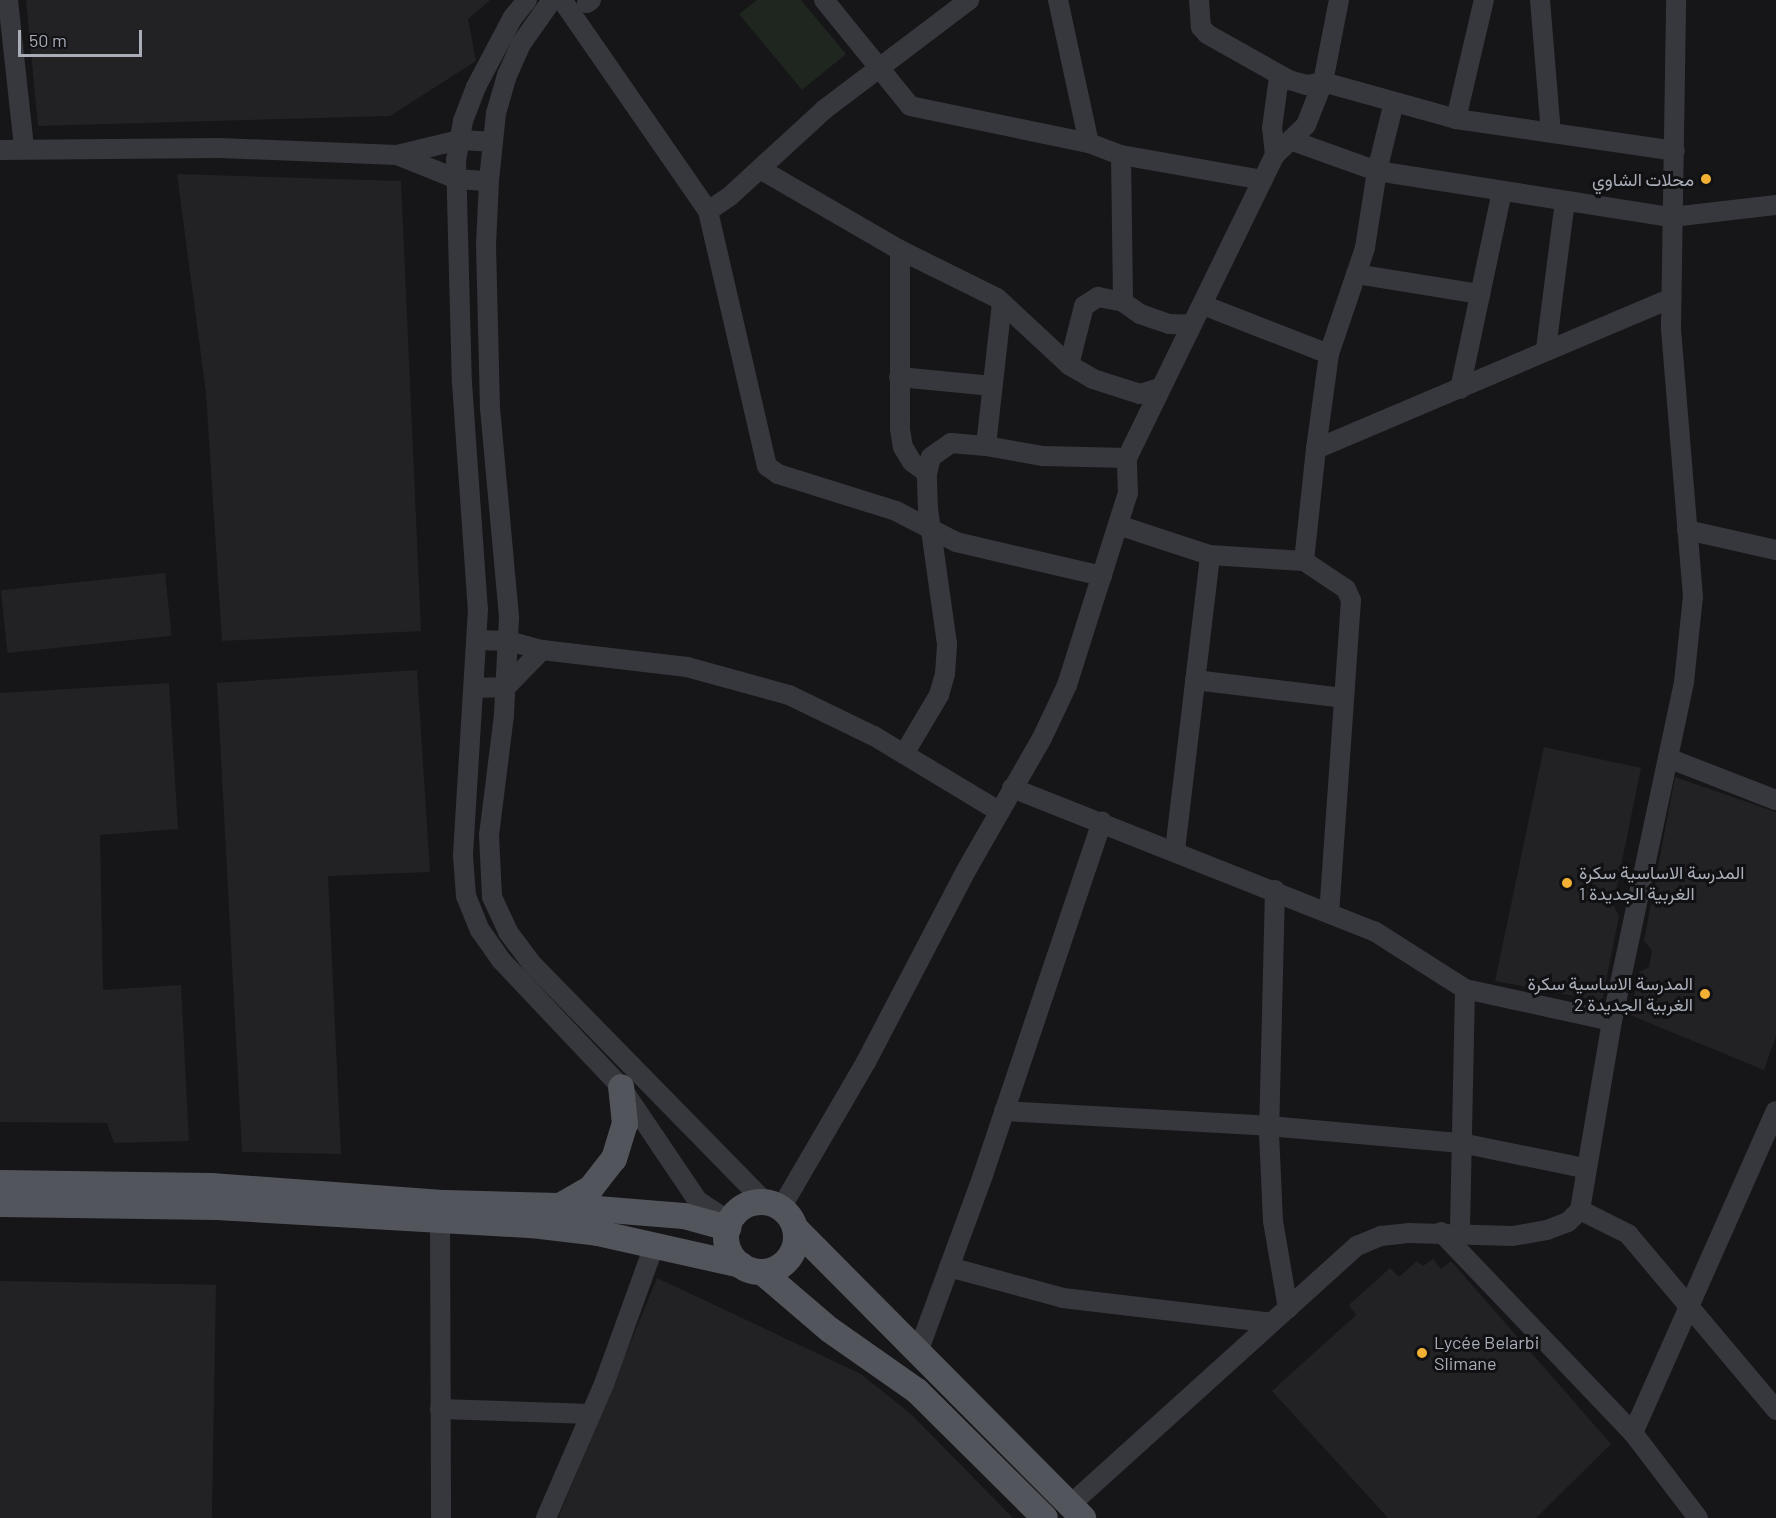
<!DOCTYPE html>
<html>
<head>
<meta charset="utf-8">
<style>
	body { margin:0 }
	#map { position:relative; width:1776px; height:1518px; overflow:hidden; background:#161618; font-family:Barlow,Vazirmatn,sans-serif }
	div>[style] { position:absolute }
	.built>* { inset:0; background:#222225; transform-origin:0 0 }
	.green>* { inset:0; background:#1e261f }
	.minor>* { height:20px; margin:-10px; padding:0 10px; transform-origin:10px; border-radius:10px; background:#37383d }
	.major>* { height:26px; margin:-13px; padding:0 13px; transform-origin:13px; border-radius:13px; background:#53555c }
	.major>.ring { margin:-13px; padding:0; box-sizing:content-box; background:none; border:26px solid #53555c; border-radius:50% }
	.dots>* { width:16px; height:16px; translate:-50% -50%; box-sizing:border-box; border:3px solid #111113; border-radius:50% }
	span { translate:-50% -50%; white-space:nowrap; text-align:center; line-height:1.15; -webkit-text-stroke:6px #111113; paint-order:stroke }
	.poi-label { font-size:18px; color:#a8adb8 }
	.right { translate:-100% -50%; text-align:right }
	.left { translate:0 -50%; text-align:left }
	.scale { position:absolute; left:18px; top:30px; width:124px; height:27px; box-sizing:border-box; border:3px solid #a8adb8; border-top:0; padding-left:8px; font-size:18px; line-height:21px; white-space:nowrap; color:#a8adb8; -webkit-text-stroke:4px #111113; paint-order:stroke }
</style>
</head>
<body>
<div id="map">
	<div class="built">
		<i style="clip-path:polygon(26px 0,490px 0,468px 19px,476px 61px,390px 116px,38px 126px)"></i>
		<i style="clip-path:polygon(177px 174px,401px 181px,421px 631px,222px 641px,206px 393px)"></i>
		<i style="left:165px;top:573px;width:63px;height:165px;rotate:84deg"></i>
		<i style="clip-path:polygon(417px 670px,430px 872px,328px 876px,341px 1154px,242px 1152px,217px 683px)"></i>
		<i style="clip-path:polygon(169px 683px,178px 829px,100px 835px,103px 990px,181px 985px,189px 1141px,114px 1143px,107px 1123px,0 1122px,0 693px)"></i>
		<i style="clip-path:polygon(1544px 747px,1641px 768px,1613px 905px,1619px 916px,1602px 1001px,1495px 981px)"></i>
		<i style="clip-path:polygon(1675px 777px,1776px 812px,1776px 1036px,1764px 1070px,1630px 1015px,1639px 972px,1649px 967px,1652px 950px,1644px 941px)"></i>
		<i style="clip-path:polygon(1433px 1259px,1441px 1269px,1451px 1261px,1611px 1444px,1536px 1518px,1388px 1518px,1272px 1391px,1356px 1315px,1349px 1305px,1390px 1268px,1399px 1277px,1417px 1261px,1423px 1266px)"></i>
		<i style="clip-path:polygon(657px 1278px,861px 1374px,912px 1415px,1013px 1518px,558px 1518px)"></i>
		<i style="left:0;top:1281px;width:216px;height:237px;rotate:1deg"></i>
	</div>
	<div class="green">
		<i style="clip-path:polygon(757px 0,801px 0,846px 54px,802px 90px,739px 14px)"></i>
	</div>
	<div class="minor">
		<i style="left:8px;top:0;width:149px;rotate:83.8deg"></i>
		<i style="left:527px;top:0;width:22px;rotate:129deg"></i>
		<i style="left:513px;top:17px;width:79px;rotate:117.9deg"></i>
		<i style="left:476px;top:87px;width:36px;rotate:111deg"></i>
		<i style="left:463px;top:121px;width:39px;rotate:100deg"></i>
		<i style="left:456px;top:159px;width:224px;rotate:88.5deg"></i>
		<i style="left:462px;top:383px;width:227px;rotate:86deg"></i>
		<i style="left:478px;top:609px;width:247px;rotate:93.5deg"></i>
		<i style="left:463px;top:856px;width:40px;rotate:85.7deg"></i>
		<i style="left:466px;top:896px;width:37px;rotate:68deg"></i>
		<i style="left:480px;top:930px;width:37px;rotate:55deg"></i>
		<i style="left:501px;top:960px;width:175px;rotate:46.6deg"></i>
		<i style="left:621px;top:1087px;width:138px;rotate:56deg"></i>
		<i style="left:698px;top:1201px;width:37px;rotate:33deg"></i>
		<i style="left:552px;top:0;width:54px;rotate:125.2deg"></i>
		<i style="left:521px;top:44px;width:34px;rotate:114deg"></i>
		<i style="left:507px;top:75px;width:40px;rotate:106deg"></i>
		<i style="left:496px;top:113px;width:68px;rotate:95.9deg"></i>
		<i style="left:489px;top:181px;width:64px;rotate:92.7deg"></i>
		<i style="left:486px;top:245px;width:163px;rotate:88.6deg"></i>
		<i style="left:490px;top:408px;width:211px;rotate:84.8deg"></i>
		<i style="left:509px;top:618px;width:97px;rotate:93deg"></i>
		<i style="left:504px;top:715px;width:121px;rotate:97.1deg"></i>
		<i style="left:489px;top:835px;width:62px;rotate:87.2deg"></i>
		<i style="left:492px;top:897px;width:38px;rotate:65deg"></i>
		<i style="left:508px;top:932px;width:40px;rotate:53deg"></i>
		<i style="left:532px;top:964px;width:333px;rotate:45.6deg"></i>
		<i style="left:562px;top:0;width:257px;rotate:55.3deg"></i>
		<i style="left:708px;top:211px;width:25px;rotate:-34deg"></i>
		<i style="left:729px;top:197px;width:130px;rotate:-42.5deg"></i>
		<i style="left:825px;top:109px;width:181px;rotate:-37.1deg"></i>
		<i style="left:824px;top:0;width:136px;rotate:50.9deg"></i>
		<i style="left:910px;top:106px;width:183px;rotate:11.7deg"></i>
		<i style="left:1058px;top:0;width:146px;rotate:77.8deg"></i>
		<i style="left:1089px;top:143px;width:34px;rotate:21deg"></i>
		<i style="left:1121px;top:155px;width:147px;rotate:89.2deg"></i>
		<i style="left:1123px;top:302px;width:21px;rotate:35deg"></i>
		<i style="left:1140px;top:314px;width:31px;rotate:19deg"></i>
		<i style="left:1169px;top:324px;width:23px;rotate:2deg"></i>
		<i style="left:1199px;top:0;width:27px;rotate:86deg"></i>
		<i style="left:1201px;top:27px;width:9px;rotate:49deg"></i>
		<i style="left:1207px;top:34px;width:94px;rotate:29.3deg"></i>
		<i style="left:1289px;top:80px;width:18px;rotate:16deg"></i>
		<i style="left:1306px;top:85px;width:17px;rotate:-10deg"></i>
		<i style="left:1323px;top:82px;width:138px;rotate:15.5deg"></i>
		<i style="left:1456px;top:119px;width:221px;rotate:8.3deg"></i>
		<i style="left:1540px;top:0;width:133px;rotate:85.3deg"></i>
		<i style="left:587px;top:3px;width:5px;rotate:-37deg"></i>
		<i style="left:1394px;top:102px;width:71px;rotate:103.8deg"></i>
		<i style="left:1377px;top:171px;width:78px;rotate:98.9deg"></i>
		<i style="left:1365px;top:248px;width:112px;rotate:108.8deg"></i>
		<i style="left:1329px;top:354px;width:96px;rotate:97.8deg"></i>
		<i style="left:1316px;top:449px;width:386px;rotate:-23deg"></i>
		<i style="left:1456px;top:119px;width:122px;rotate:-76.8deg"></i>
		<i style="left:1293px;top:141px;width:89px;rotate:19.7deg"></i>
		<i style="left:1377px;top:171px;width:299px;rotate:8.9deg"></i>
		<i style="left:1672px;top:217px;width:105px;rotate:-6.6deg"></i>
		<i style="left:0;top:150px;width:220px;rotate:-0.5deg"></i>
		<i style="left:220px;top:148px;width:177px;rotate:2.3deg"></i>
		<i style="left:397px;top:155px;width:64px;rotate:-13.6deg"></i>
		<i style="left:459px;top:140px;width:33px;rotate:3deg"></i>
		<i style="left:397px;top:155px;width:65px;rotate:21.8deg"></i>
		<i style="left:457px;top:179px;width:32px;rotate:4deg"></i>
		<i style="left:1121px;top:155px;width:144px;rotate:10deg"></i>
		<i style="left:1275px;top:155px;width:27px;rotate:-96deg"></i>
		<i style="left:1272px;top:128px;width:51px;rotate:-82.2deg"></i>
		<i style="left:760px;top:169px;width:162px;rotate:30.1deg"></i>
		<i style="left:900px;top:250px;width:108px;rotate:26.3deg"></i>
		<i style="left:997px;top:298px;width:98px;rotate:42.9deg"></i>
		<i style="left:1069px;top:365px;width:28px;rotate:30deg"></i>
		<i style="left:1093px;top:379px;width:49px;rotate:17.7deg"></i>
		<i style="left:1140px;top:394px;width:21px;rotate:-17deg"></i>
		<i style="left:708px;top:211px;width:262px;rotate:77deg"></i>
		<i style="left:767px;top:466px;width:14px;rotate:36deg"></i>
		<i style="left:778px;top:474px;width:124px;rotate:17.4deg"></i>
		<i style="left:896px;top:511px;width:68px;rotate:27.3deg"></i>
		<i style="left:956px;top:542px;width:150px;rotate:13.1deg"></i>
		<i style="left:900px;top:250px;width:179px;rotate:90deg"></i>
		<i style="left:900px;top:429px;width:18px;rotate:81deg"></i>
		<i style="left:903px;top:447px;width:17px;rotate:59deg"></i>
		<i style="left:912px;top:462px;width:19px;rotate:36deg"></i>
		<i style="left:1356px;top:274px;width:126px;rotate:9.2deg"></i>
		<i style="left:1002px;top:303px;width:144px;rotate:96.4deg"></i>
		<i style="left:986px;top:446px;width:58px;rotate:10deg"></i>
		<i style="left:1043px;top:456px;width:84px;rotate:1.4deg"></i>
		<i style="left:1203px;top:305px;width:135px;rotate:21.3deg"></i>
		<i style="left:1546px;top:349px;width:149px;rotate:-82.7deg"></i>
		<i style="left:1069px;top:365px;width:61px;rotate:-75.7deg"></i>
		<i style="left:1084px;top:306px;width:17px;rotate:-33deg"></i>
		<i style="left:1098px;top:297px;width:25px;rotate:11deg"></i>
		<i style="left:899px;top:377px;width:94px;rotate:5.5deg"></i>
		<i style="left:1460px;top:389px;width:202px;rotate:-78deg"></i>
		<i style="left:1118px;top:525px;width:97px;rotate:18.1deg"></i>
		<i style="left:1210px;top:555px;width:94px;rotate:3.7deg"></i>
		<i style="left:1304px;top:561px;width:50px;rotate:33.7deg"></i>
		<i style="left:1346px;top:589px;width:12px;rotate:66deg"></i>
		<i style="left:1351px;top:600px;width:312px;rotate:94deg"></i>
		<i style="left:1687px;top:530px;width:91px;rotate:12.7deg"></i>
		<i style="left:1304px;top:561px;width:113px;rotate:-83.9deg"></i>
		<i style="left:478px;top:640px;width:30px;rotate:2deg"></i>
		<i style="left:508px;top:641px;width:35px;rotate:15deg"></i>
		<i style="left:542px;top:650px;width:146px;rotate:6.7deg"></i>
		<i style="left:687px;top:667px;width:106px;rotate:15.4deg"></i>
		<i style="left:789px;top:695px;width:94px;rotate:25.8deg"></i>
		<i style="left:874px;top:736px;width:147px;rotate:31.1deg"></i>
		<i style="left:1195px;top:680px;width:149px;rotate:6.9deg"></i>
		<i style="left:474px;top:688px;width:32px;rotate:-2deg"></i>
		<i style="left:506px;top:687px;width:52px;rotate:-45.8deg"></i>
		<i style="left:904px;top:754px;width:69px;rotate:-59.3deg"></i>
		<i style="left:939px;top:695px;width:22px;rotate:-74deg"></i>
		<i style="left:945px;top:674px;width:30px;rotate:-86deg"></i>
		<i style="left:947px;top:644px;width:136px;rotate:-98deg"></i>
		<i style="left:928px;top:509px;width:36px;rotate:-92deg"></i>
		<i style="left:927px;top:473px;width:16px;rotate:-76deg"></i>
		<i style="left:931px;top:457px;width:24px;rotate:-35deg"></i>
		<i style="left:951px;top:443px;width:35px;rotate:5deg"></i>
		<i style="left:1668px;top:758px;width:116px;rotate:21.3deg"></i>
		<i style="left:1012px;top:788px;width:389px;rotate:21.6deg"></i>
		<i style="left:1374px;top:931px;width:108px;rotate:32.5deg"></i>
		<i style="left:1465px;top:989px;width:244px;rotate:91.2deg"></i>
		<i style="left:1175px;top:850px;width:297px;rotate:-83.2deg"></i>
		<i style="left:1275px;top:890px;width:243px;rotate:91.4deg"></i>
		<i style="left:1269px;top:1133px;width:88px;rotate:87.4deg"></i>
		<i style="left:1273px;top:1221px;width:89px;rotate:80.3deg"></i>
		<i style="left:1465px;top:989px;width:150px;rotate:12.3deg"></i>
		<i style="left:1004px;top:1111px;width:265px;rotate:3.2deg"></i>
		<i style="left:1269px;top:1126px;width:193px;rotate:5.1deg"></i>
		<i style="left:1461px;top:1143px;width:126px;rotate:11.5deg"></i>
		<i style="left:781px;top:1208px;width:169px;rotate:-59.8deg"></i>
		<i style="left:866px;top:1062px;width:218px;rotate:-62.4deg"></i>
		<i style="left:967px;top:869px;width:151px;rotate:-60.2deg"></i>
		<i style="left:1042px;top:738px;width:59px;rotate:-64.7deg"></i>
		<i style="left:1067px;top:685px;width:201px;rotate:-72.4deg"></i>
		<i style="left:1128px;top:493px;width:35px;rotate:-92deg"></i>
		<i style="left:1127px;top:458px;width:337px;rotate:-64deg"></i>
		<i style="left:1275px;top:155px;width:43px;rotate:-44.1deg"></i>
		<i style="left:1306px;top:125px;width:46px;rotate:-68.4deg"></i>
		<i style="left:1323px;top:82px;width:84px;rotate:-79deg"></i>
		<i style="left:1580px;top:1210px;width:54px;rotate:26.6deg"></i>
		<i style="left:1628px;top:1234px;width:230px;rotate:49.9deg"></i>
		<i style="left:440px;top:1219px;width:299px;rotate:89.8deg"></i>
		<i style="left:1441px;top:1232px;width:278px;rotate:46.3deg"></i>
		<i style="left:1633px;top:1433px;width:107px;rotate:52.6deg"></i>
		<i style="left:949px;top:1267px;width:118px;rotate:15.2deg"></i>
		<i style="left:1063px;top:1298px;width:210px;rotate:6.8deg"></i>
		<i style="left:918px;top:1352px;width:189px;rotate:-69.8deg"></i>
		<i style="left:983px;top:1175px;width:373px;rotate:-71.4deg"></i>
		<i style="left:440px;top:1409px;width:151px;rotate:1.9deg"></i>
		<i style="left:1633px;top:1433px;width:352px;rotate:-66.1deg"></i>
		<i style="left:1070px;top:1505px;width:387px;rotate:-42.1deg"></i>
		<i style="left:1357px;top:1246px;width:26px;rotate:-23deg"></i>
		<i style="left:1381px;top:1236px;width:27px;rotate:-6deg"></i>
		<i style="left:1408px;top:1233px;width:105px;rotate:1.6deg"></i>
		<i style="left:1513px;top:1236px;width:35px;rotate:-10deg"></i>
		<i style="left:1547px;top:1230px;width:22px;rotate:-21deg"></i>
		<i style="left:1568px;top:1222px;width:17px;rotate:-45deg"></i>
		<i style="left:1580px;top:1210px;width:192px;rotate:-80.4deg"></i>
		<i style="left:1612px;top:1021px;width:347px;rotate:-78deg"></i>
		<i style="left:1684px;top:682px;width:85px;rotate:-84deg"></i>
		<i style="left:1693px;top:597px;width:271px;rotate:-94.7deg"></i>
		<i style="left:1671px;top:327px;width:327px;rotate:-89.1deg"></i>
		<i style="left:546px;top:1518px;width:146px;rotate:-66.6deg"></i>
		<i style="left:604px;top:1384px;width:147px;rotate:-70.1deg"></i>
	</div>
	<div class="major">
		<i style="left:0;top:1183px;width:211px;rotate:0.8deg"></i>
		<i style="left:211px;top:1186px;width:235px;rotate:4.2deg"></i>
		<i style="left:445px;top:1203px;width:115px;rotate:1.5deg"></i>
		<i style="left:560px;top:1206px;width:124px;rotate:4.6deg"></i>
		<i style="left:684px;top:1216px;width:46px;rotate:15.3deg"></i>
		<i class="ring" style="left:726px;top:1202px;width:44px;height:44px"></i>
		<i style="left:0;top:1204px;width:217px;rotate:0.8deg"></i>
		<i style="left:217px;top:1207px;width:316px;rotate:3.3deg"></i>
		<i style="left:532px;top:1225px;width:66px;rotate:6.9deg"></i>
		<i style="left:598px;top:1233px;width:147px;rotate:12.6deg"></i>
		<i style="left:560px;top:1206px;width:36px;rotate:-30deg"></i>
		<i style="left:591px;top:1188px;width:37px;rotate:-52deg"></i>
		<i style="left:614px;top:1159px;width:37px;rotate:-73deg"></i>
		<i style="left:625px;top:1124px;width:37px;rotate:-96deg"></i>
		<i style="left:795px;top:1228px;width:409px;rotate:45.2deg"></i>
		<i style="left:762px;top:1272px;width:89px;rotate:40.5deg"></i>
		<i style="left:830px;top:1330px;width:106px;rotate:35deg"></i>
		<i style="left:917px;top:1391px;width:180px;rotate:44.8deg"></i>
	</div>
	<div class="dots">
		<i style="left:1706px;top:179px;background:#f2b134"></i>
		<i style="left:1567px;top:883px;background:#f2b134"></i>
		<i style="left:1705px;top:994px;background:#f2b134"></i>
		<i style="left:1422px;top:1353px;background:#f2b134"></i>
	</div>
	<div class="poi-label">
		<span class="right" style="left:1694px;top:179px">محلات الشاوي</span>
		<span class="left" style="left:1579px;top:883px">المدرسة الاساسية سكرة<br>الغربية الجديدة 1</span>
		<span class="right" style="left:1693px;top:994px">المدرسة الاساسية سكرة<br>الغربية الجديدة 2</span>
		<span class="left" style="left:1434px;top:1353px">Lycée Belarbi<br>Slimane</span>
	</div>
	<div class="scale">50 m</div>
</div>
</body>
</html>
